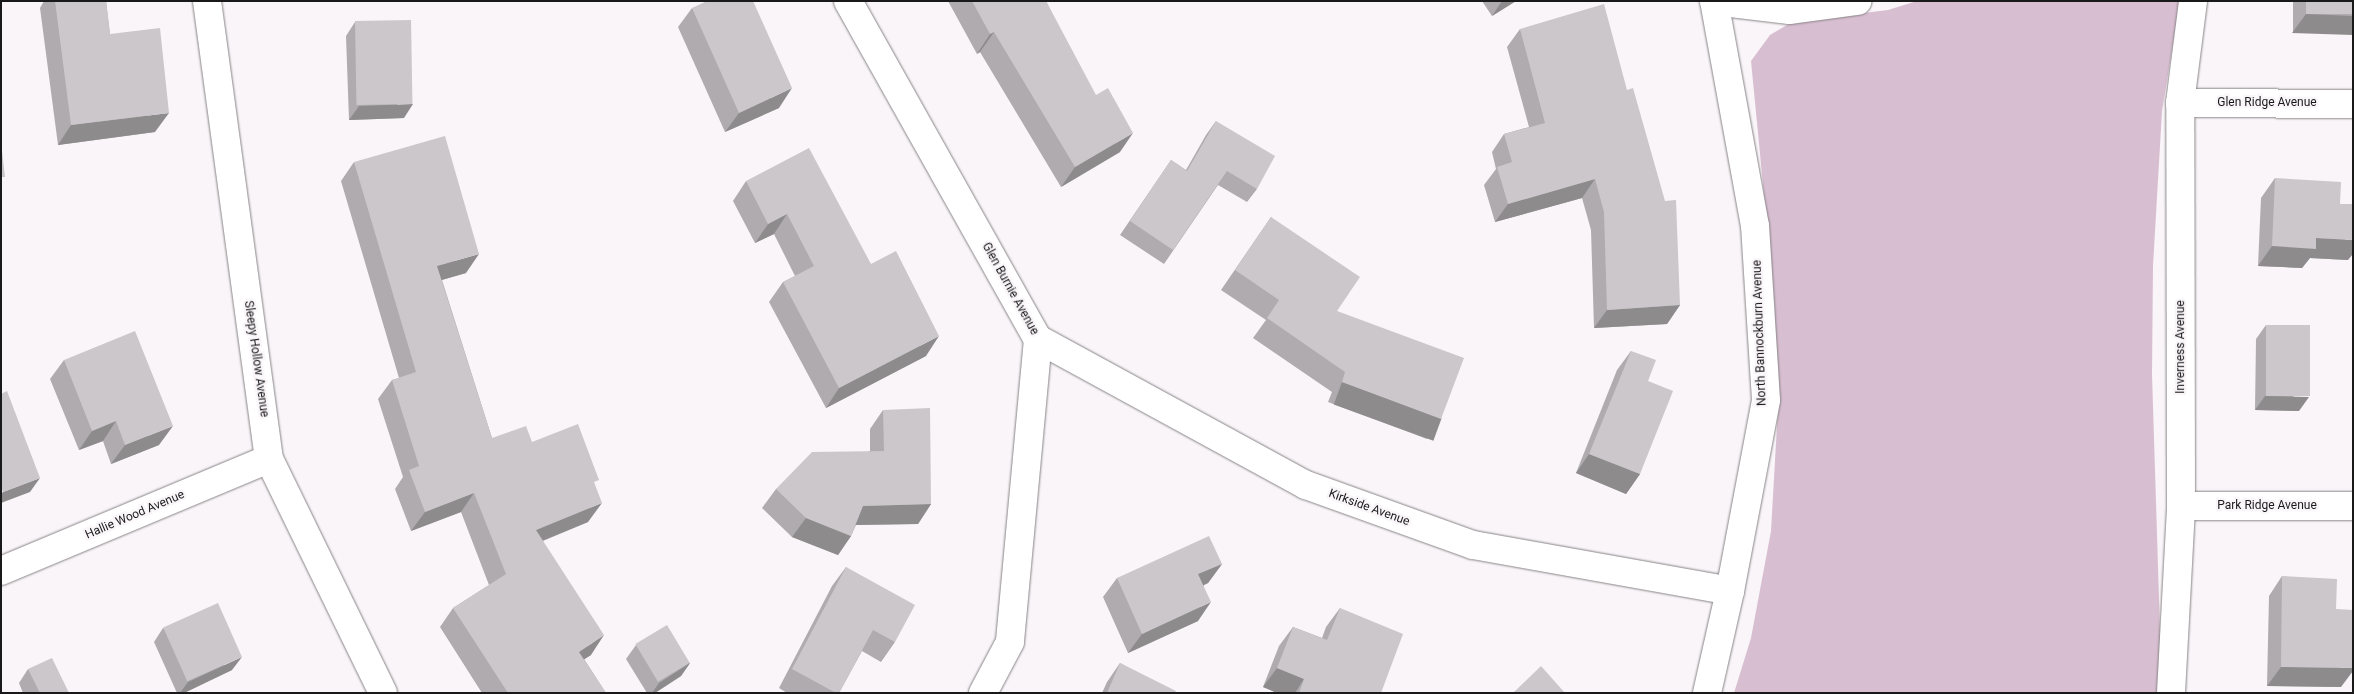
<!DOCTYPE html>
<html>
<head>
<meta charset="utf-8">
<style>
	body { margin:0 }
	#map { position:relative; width:2354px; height:694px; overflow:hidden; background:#f9f5f8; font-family:Roboto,sans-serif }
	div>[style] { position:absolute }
	.green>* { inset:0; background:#d8bed1 }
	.roads { filter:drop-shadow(0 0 1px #888487) drop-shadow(0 0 1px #888487) }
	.minor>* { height:28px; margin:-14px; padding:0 14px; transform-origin:14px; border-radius:14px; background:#fff }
	.wall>* { inset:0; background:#afabae; transform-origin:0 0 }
	.shaded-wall>* { inset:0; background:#8e8b8d; transform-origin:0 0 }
	.building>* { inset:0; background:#cbc7ca; transform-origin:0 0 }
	span { translate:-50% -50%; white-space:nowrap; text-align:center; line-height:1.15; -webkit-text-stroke:4.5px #f9f5f8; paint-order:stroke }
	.street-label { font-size:12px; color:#1a191a }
	.frame { position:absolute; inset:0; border:2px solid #1a191a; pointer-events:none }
</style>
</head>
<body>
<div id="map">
	<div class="green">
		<i style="clip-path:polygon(1917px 1px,2180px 1px,2162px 111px,2153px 266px,2152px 374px,2161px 663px,2158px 693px,1734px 693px,1751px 638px,1771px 531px,1778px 408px,1774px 298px,1751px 61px,1770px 35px,1792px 22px,1888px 10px)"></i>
	</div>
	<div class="roads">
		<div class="minor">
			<i style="left:207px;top:1px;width:462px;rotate:82.3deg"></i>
			<i style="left:269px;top:459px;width:260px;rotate:64deg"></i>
			<i style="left:848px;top:1px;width:388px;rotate:60.7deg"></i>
			<i style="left:1038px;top:339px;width:304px;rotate:95.3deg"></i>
			<i style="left:1010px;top:642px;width:58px;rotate:117.9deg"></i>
			<i style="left:1714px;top:1px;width:76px;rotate:6.8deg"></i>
			<i style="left:1789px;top:10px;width:69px;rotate:-7.5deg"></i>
			<i style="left:2180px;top:103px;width:173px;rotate:0.3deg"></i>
			<i style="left:1038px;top:339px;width:305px;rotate:28.6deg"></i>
			<i style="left:1306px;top:485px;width:177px;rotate:19.8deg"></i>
			<i style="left:1473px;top:545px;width:261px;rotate:10.1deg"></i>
			<i style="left:2181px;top:506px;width:172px"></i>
			<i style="left:1px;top:571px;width:290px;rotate:-22.7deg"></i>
			<i style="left:1707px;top:693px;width:105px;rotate:-77.3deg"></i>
			<i style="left:1730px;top:591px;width:194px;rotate:-79.3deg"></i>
			<i style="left:1766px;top:400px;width:174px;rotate:-93.6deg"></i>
			<i style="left:1755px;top:226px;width:229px;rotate:-100.3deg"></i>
			<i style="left:2171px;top:693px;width:187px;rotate:-86.9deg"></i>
			<i style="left:2181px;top:506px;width:403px;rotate:-90.1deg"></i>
			<i style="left:2180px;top:103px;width:103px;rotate:-82.7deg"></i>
		</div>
	</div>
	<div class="wall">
		<i style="clip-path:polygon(44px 1px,106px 1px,110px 34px,155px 132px,58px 145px,40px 8px)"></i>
		<i style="clip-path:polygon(948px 1px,1046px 1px,1120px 152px,1061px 187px,980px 52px,977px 54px)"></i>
		<i style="clip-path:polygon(1482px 1px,1516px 1px,1492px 16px)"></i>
		<i style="left:2293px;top:1px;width:60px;height:32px"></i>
		<i style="clip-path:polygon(692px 8px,779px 108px,725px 132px,678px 27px)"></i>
		<i style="clip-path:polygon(355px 22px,404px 118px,349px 120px,346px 36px)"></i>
		<i style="clip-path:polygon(1520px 29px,1680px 305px,1667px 324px,1594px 328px,1591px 230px,1582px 198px,1495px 222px,1484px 185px,1496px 169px,1492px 152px,1504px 134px,1529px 127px,1507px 47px)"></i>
		<i style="clip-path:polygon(1216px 121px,1257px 189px,1247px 202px,1218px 185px,1164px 264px,1120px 235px,1171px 160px,1186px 170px,1206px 135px)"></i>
		<i style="clip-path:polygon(354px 162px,466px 273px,442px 280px,492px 438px,532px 442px,595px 485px,588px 522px,543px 541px,591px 655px,584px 659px,606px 693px,482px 693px,440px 627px,453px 608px,489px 585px,461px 512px,411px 531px,395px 489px,403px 477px,378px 399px,392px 380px,399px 378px,341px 181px)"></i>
		<i style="clip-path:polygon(2275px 178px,2340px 204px,2348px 260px,2310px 258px,2302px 268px,2258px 266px,2261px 198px)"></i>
		<i style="clip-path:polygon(746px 181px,871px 264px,926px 356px,826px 408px,769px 302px,783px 282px,795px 276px,774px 234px,755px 243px,733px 201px)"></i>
		<i style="clip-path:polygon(1271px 217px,1337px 311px,1441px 419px,1427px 439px,1328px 402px,1332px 392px,1253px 338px,1266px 320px,1221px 290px)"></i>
		<i style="clip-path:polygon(2266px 325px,2299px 411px,2255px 410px,2256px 339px)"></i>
		<i style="clip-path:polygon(1631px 351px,1648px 381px,1640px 474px,1626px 494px,1576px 473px,1617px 370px)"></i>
		<i style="clip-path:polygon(64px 360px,159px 445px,111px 464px,103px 441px,79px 450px,50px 379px)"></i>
		<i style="clip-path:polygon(883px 410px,931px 504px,918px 524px,856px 525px,851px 536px,838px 555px,792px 537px,762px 508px,776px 489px,870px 451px,870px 429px)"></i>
		<i style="clip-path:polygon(1222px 564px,1208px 583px,1204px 585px,1198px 621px,1128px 653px,1103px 597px,1117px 578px)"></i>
		<i style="clip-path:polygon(846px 567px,895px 642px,881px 662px,862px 651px,839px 693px,787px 693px,779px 688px,832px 586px)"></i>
		<i style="clip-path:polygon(2282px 576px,2336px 609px,2341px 687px,2267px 686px,2269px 596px)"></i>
		<i style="clip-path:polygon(1340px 608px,1381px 693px,1277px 693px,1263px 687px,1279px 646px,1293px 627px,1322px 638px,1326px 627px)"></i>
		<i style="clip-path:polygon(163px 628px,232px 670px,184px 693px,177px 693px,154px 642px)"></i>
		<i style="clip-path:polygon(636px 645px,690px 663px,681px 676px,655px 693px,647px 693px,626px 659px)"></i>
		<i style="clip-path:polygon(1120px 663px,1175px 693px,1102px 693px,1107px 682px)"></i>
		<i style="clip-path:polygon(28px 669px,69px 693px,23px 693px,19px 683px)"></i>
	</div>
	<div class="shaded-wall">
		<i style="clip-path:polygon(1502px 1px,1516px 1px,1492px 16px)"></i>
		<i style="clip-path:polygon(2306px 14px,2353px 16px,2353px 35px,2292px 33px)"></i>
		<i style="clip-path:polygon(994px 32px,980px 52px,977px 54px,990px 34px)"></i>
		<i style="clip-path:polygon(792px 88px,779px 108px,725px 132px,739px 113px)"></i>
		<i style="clip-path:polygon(413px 104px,404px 118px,349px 120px,359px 106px)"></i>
		<i style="clip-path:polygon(169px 113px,155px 132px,58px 145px,71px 125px)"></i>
		<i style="clip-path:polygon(1133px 133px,1120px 152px,1061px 187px,1075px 167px)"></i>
		<i style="clip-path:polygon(1595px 179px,1582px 198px,1495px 222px,1508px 204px)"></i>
		<i style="clip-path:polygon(787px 214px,774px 234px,755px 243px,768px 224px)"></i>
		<i style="clip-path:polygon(2316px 238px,2353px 240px,2353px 254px,2348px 260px,2310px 258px,2302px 268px,2258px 266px,2272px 246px)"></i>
		<i style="clip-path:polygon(479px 254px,466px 273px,424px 285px,437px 266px)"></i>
		<i style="clip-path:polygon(1680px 305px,1667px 324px,1594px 328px,1607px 310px)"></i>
		<i style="clip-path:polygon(939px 336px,926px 356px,826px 408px,839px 388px)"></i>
		<i style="left:1342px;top:382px;width:106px;height:24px;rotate:20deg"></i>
		<i style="clip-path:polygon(2265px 396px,2309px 397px,2299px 411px,2255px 410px)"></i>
		<i style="clip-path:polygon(116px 421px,103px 441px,79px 450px,92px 431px)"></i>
		<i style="clip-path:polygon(173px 426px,159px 445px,111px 464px,125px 445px)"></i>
		<i style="clip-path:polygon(1589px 454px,1640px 474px,1626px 494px,1576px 473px)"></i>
		<i style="clip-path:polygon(40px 478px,30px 492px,1px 503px,1px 494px,3px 492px)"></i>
		<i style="clip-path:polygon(474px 493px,461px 512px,411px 531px,425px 512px)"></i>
		<i style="clip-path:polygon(602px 503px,588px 522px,522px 549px,536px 530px)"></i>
		<i style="clip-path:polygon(931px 504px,918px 524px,850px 525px,863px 506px)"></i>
		<i style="clip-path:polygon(806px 518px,851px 536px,838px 555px,792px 537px)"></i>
		<i style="clip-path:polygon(1222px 564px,1208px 583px,1185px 594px,1198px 574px)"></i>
		<i style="clip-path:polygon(1211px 602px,1198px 621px,1128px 653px,1142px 634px)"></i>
		<i style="clip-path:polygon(604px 635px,591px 655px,566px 671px,579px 652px)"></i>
		<i style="clip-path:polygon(242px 657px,232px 670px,184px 693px,180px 693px,188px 682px)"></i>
		<i style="clip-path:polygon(690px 663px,681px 676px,655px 693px,652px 693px,659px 683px)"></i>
		<i style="clip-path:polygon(2281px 667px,2353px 668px,2353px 671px,2341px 687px,2267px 686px)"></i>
		<i style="clip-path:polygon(1277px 668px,1304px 679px,1295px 693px,1277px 693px,1263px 687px)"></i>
	</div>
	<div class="building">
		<i style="clip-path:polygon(55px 1px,106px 1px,110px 34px,160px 28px,169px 113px,71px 125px)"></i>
		<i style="clip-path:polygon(707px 1px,753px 1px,792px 88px,739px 113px,692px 8px)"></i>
		<i style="clip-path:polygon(972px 1px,1046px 1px,1096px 95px,1108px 88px,1133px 133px,1075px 167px,994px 32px,990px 34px)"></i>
		<i style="left:2306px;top:1px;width:47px;height:13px"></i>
		<i style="clip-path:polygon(1604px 4px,1627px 90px,1633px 88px,1665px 201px,1676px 200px,1680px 305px,1607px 310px,1604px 212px,1595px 179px,1508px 204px,1497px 167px,1512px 162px,1504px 134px,1545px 123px,1520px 29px)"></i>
		<i style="left:411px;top:20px;width:84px;height:56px;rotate:89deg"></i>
		<i style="clip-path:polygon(1216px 121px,1275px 156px,1257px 189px,1227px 171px,1173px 250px,1130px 221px,1171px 160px,1187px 171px)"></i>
		<i style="clip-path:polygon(445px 136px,479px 254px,437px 266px,492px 438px,526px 426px,532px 442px,578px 424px,599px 480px,594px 482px,602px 503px,536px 530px,604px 635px,579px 652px,606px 693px,508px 693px,453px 608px,506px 574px,474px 493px,425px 512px,409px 470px,419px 466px,392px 380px,416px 372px,354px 162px)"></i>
		<i style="clip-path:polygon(1px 142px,5px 177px,1px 177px)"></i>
		<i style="clip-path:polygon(809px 148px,871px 264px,896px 251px,939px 336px,839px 388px,783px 282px,814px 266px,787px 214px,768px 224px,746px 181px)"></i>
		<i style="clip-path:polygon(2275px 178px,2341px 182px,2340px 204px,2353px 204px,2353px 240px,2316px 238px,2316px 249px,2272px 246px)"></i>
		<i style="clip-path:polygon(1271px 217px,1360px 277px,1337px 311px,1464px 358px,1441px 419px,1342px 382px,1345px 372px,1267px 318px,1279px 300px,1235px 270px)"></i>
		<i style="left:2266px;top:325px;width:44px;height:71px"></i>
		<i style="clip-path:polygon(135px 331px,173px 426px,125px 445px,116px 421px,92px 431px,64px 360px)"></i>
		<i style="clip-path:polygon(1631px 351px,1656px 360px,1648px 381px,1673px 391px,1640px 474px,1589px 454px)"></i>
		<i style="clip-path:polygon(7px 391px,40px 478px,3px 492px,1px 488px,1px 394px)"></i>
		<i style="clip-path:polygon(930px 408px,931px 504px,863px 506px,851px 536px,806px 518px,776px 489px,812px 452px,884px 451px,883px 410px)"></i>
		<i style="clip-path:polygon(1209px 536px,1222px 564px,1198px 574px,1211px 602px,1142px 634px,1117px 578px)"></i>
		<i style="clip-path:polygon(846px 567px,915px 605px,895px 642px,873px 630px,839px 693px,836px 693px,792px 669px)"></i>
		<i style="clip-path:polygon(2282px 576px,2337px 579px,2336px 609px,2353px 610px,2353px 668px,2281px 667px)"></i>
		<i style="left:218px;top:603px;width:59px;height:60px;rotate:66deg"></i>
		<i style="clip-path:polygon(1340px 608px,1403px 634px,1381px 693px,1299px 693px,1304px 679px,1277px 668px,1293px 627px,1327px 640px)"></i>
		<i style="left:667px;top:625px;width:44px;height:37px;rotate:59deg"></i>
		<i style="clip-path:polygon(52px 658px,69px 693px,40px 693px,28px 669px)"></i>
		<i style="clip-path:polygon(1120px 663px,1176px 691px,1175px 693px,1107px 693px)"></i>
		<i style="clip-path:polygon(1541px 666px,1565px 693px,1513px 693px)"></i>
	</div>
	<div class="street-label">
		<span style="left:2267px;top:103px">Glen Ridge Avenue</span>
		<span style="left:1010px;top:289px;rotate:61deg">Glen Burnie Avenue</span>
		<span style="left:1760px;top:333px;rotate:-92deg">North Bannockburn Avenue</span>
		<span style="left:2181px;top:347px;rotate:-90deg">Inverness Avenue</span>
		<span style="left:256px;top:359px;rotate:82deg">Sleepy Hollow Avenue</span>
		<span style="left:2267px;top:506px">Park Ridge Avenue</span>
		<span style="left:1369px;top:508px;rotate:20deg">Kirkside Avenue</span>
		<span style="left:135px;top:515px;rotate:-23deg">Hallie Wood Avenue</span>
	</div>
	<div class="frame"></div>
</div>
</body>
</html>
